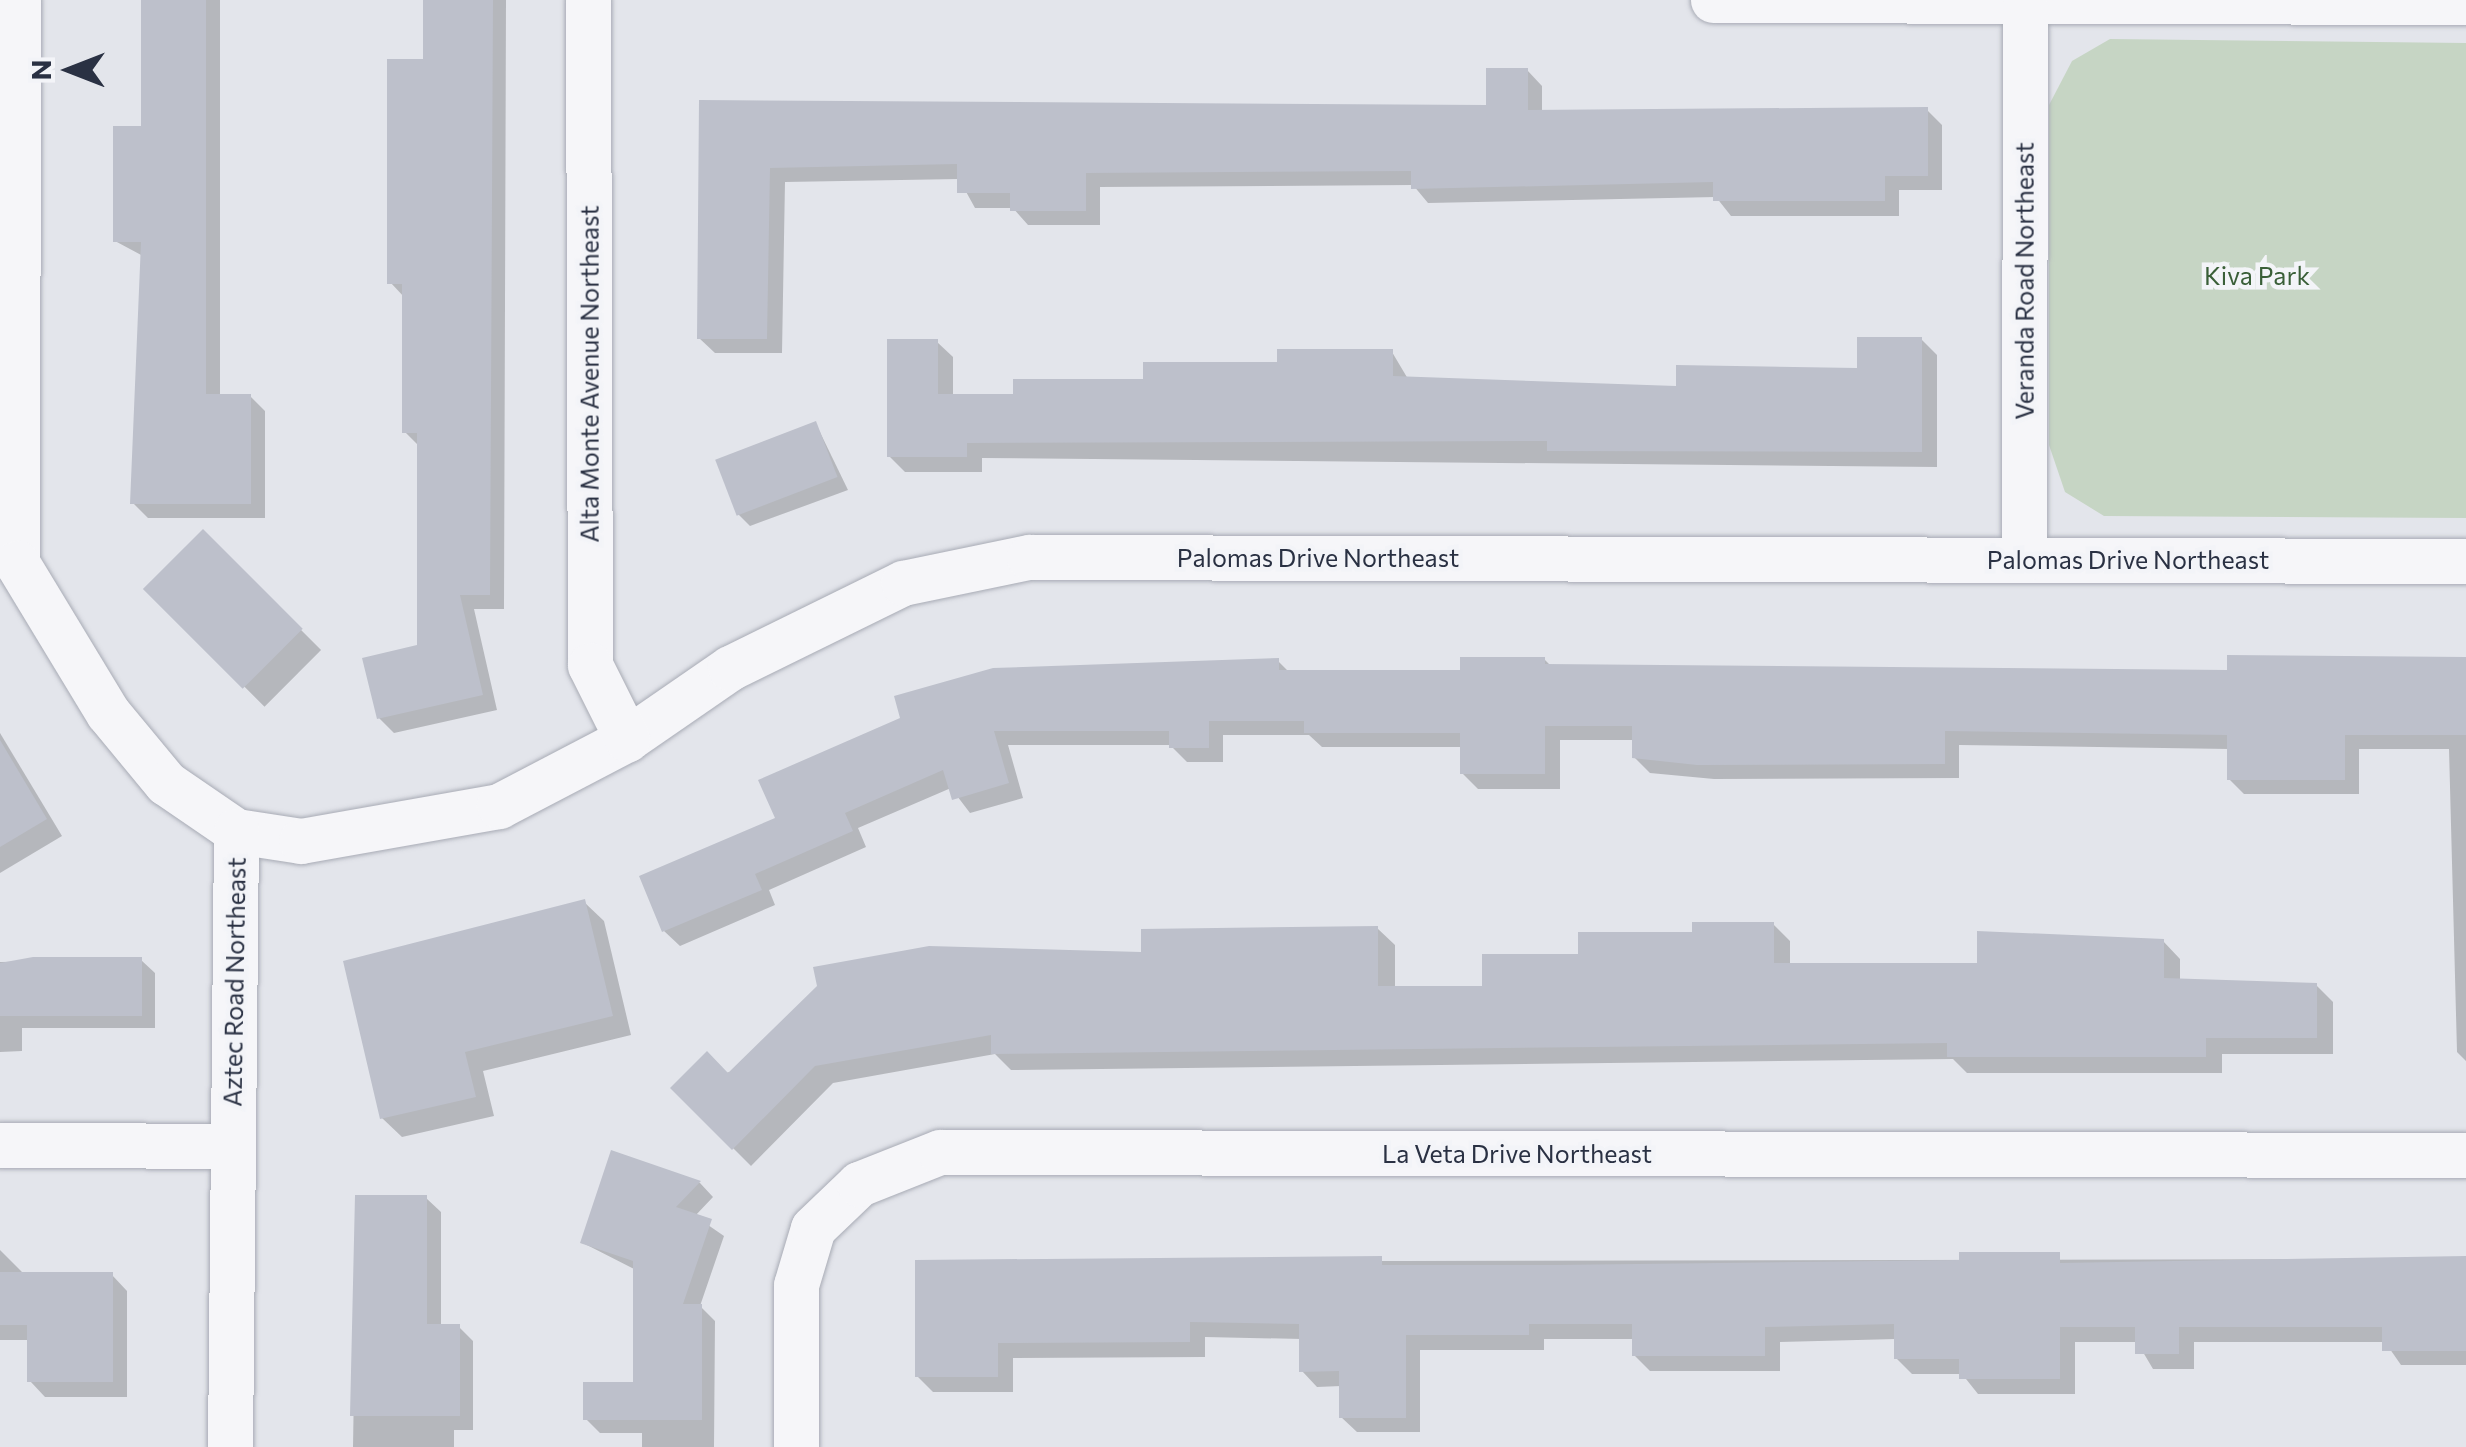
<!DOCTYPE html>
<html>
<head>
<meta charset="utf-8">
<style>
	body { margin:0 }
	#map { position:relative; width:2466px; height:1447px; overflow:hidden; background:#e3e5eb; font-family:Commissioner,sans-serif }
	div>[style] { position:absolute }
	.green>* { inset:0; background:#c6d5c4 }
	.shadow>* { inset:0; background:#0003; transform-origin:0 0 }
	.building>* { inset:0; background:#bdc0cb; transform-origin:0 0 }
	.roads { filter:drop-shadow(0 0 2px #a8abb5) drop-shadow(0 0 2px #a8abb5) }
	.street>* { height:45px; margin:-22.5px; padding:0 22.5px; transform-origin:22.5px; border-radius:22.5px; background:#f6f6f9 }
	span { translate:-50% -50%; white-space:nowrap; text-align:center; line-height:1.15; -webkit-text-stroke:9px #f3f4f8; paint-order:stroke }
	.park-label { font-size:25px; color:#3a5f38 }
	.street-label { font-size:25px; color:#2a3143 }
	.north { position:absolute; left:20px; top:20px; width:100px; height:100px; -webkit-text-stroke:8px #f3f4f8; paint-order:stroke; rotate:270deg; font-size:28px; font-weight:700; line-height:40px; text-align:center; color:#2a3143 }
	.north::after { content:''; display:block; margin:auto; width:35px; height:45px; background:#2a3143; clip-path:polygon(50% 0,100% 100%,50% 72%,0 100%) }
</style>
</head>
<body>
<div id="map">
	<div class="green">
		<i style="clip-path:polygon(2110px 39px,2466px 43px,2466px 518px,2104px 516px,2065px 492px,2049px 445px,2049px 105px,2072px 61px)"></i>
	</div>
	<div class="shadow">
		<i style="clip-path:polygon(143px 0,220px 0,220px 396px,250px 396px,265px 411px,265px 518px,148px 518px,133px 503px,143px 256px,115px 241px,143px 129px)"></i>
		<i style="clip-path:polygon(425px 0,506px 0,504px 609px,474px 609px,497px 710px,394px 733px,379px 718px,419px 647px,419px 446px,405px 432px,405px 298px,390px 282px,425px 62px)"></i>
		<i style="clip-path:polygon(1527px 70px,1542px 86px,1542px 113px,1927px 110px,1942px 125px,1942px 190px,1899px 190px,1899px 216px,1731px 216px,1716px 197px,1428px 203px,1413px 185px,1100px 187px,1100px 225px,1028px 225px,1013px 208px,975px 208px,959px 179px,785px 182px,782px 353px,715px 353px,699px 338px,701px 102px,1489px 108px)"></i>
		<i style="clip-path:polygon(1921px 339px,1937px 355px,1937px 467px,982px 458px,982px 472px,905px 472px,889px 456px,936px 341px,953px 357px,953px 396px,1016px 396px,1392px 352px,1408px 379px,1678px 389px,1859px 371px)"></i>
		<i style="clip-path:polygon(816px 424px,848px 490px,750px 526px,737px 513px)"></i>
		<i style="left:203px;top:532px;width:167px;height:80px;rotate:45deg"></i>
		<i style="clip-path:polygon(1544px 659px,1552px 667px,2229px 672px,2466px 659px,2466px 1061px,2457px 1052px,2449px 749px,2359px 749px,2359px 794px,2244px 794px,2229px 779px,2229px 749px,1959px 745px,1959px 778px,1714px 779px,1650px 773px,1634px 757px,1634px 740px,1560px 740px,1560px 789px,1478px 789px,1462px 773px,1462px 747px,1322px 747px,1309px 735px,1223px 735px,1223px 762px,1187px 762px,1170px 745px,1008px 745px,1023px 798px,970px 813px,951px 788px,858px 828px,866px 847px,769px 890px,775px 905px,680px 946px,664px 931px,778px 820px,762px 782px,1278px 661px,1289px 672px,1462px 672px)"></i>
		<i style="clip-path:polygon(0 733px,62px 836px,0 873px)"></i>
		<i style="clip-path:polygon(584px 902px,604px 921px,631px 1035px,483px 1071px,494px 1116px,402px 1137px,382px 1118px)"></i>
		<i style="clip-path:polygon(1773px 924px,1790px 941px,1790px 965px,1980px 965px,1980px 933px,2163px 941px,2180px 959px,2180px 981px,2316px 985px,2333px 1002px,2333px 1054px,2222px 1054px,2222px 1073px,1967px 1073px,1953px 1059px,1011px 1070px,995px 1054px,833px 1083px,751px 1166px,673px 1088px,1143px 955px,1377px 928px,1395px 945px,1395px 988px,1484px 988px,1581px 957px)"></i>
		<i style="clip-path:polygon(141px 960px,155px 973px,155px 1028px,22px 1028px,22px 1051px,0 1052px,0 962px)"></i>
		<i style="clip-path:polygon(613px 1154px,700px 1183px,713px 1197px,695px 1216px,724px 1236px,700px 1306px,715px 1321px,714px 1447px,642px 1447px,642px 1433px,600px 1433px,586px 1419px,636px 1385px,636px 1270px,583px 1243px)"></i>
		<i style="clip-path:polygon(357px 1198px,426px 1198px,441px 1212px,441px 1327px,459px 1327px,473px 1341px,473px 1430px,454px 1430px,454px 1447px,353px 1447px)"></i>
		<i style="clip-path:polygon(0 1250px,25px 1275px,112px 1275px,127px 1291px,127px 1397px,45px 1397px,30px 1381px,30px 1340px,0 1340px)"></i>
		<i style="clip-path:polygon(2466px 1259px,2466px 1365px,2401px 1365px,2385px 1342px,2194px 1342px,2194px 1369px,2153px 1369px,2137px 1342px,2075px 1342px,2075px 1394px,1978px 1394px,1962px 1374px,1912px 1374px,1896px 1358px,1896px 1339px,1780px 1342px,1780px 1371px,1650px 1371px,1634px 1355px,1634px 1339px,1544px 1339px,1544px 1350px,1420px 1350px,1420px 1432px,1357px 1432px,1341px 1417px,1341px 1386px,1317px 1387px,1302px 1371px,1302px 1339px,1205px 1337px,1205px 1357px,1013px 1358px,1013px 1392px,933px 1392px,917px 1376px,917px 1262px)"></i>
	</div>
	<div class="building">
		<i style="clip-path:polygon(141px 0,206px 0,206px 394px,251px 394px,251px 504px,130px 504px,141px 242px,113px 242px,113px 126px,141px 126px)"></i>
		<i style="clip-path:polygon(423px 0,493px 0,490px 595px,460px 595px,483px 695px,377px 719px,362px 658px,417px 645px,417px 433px,402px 433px,402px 284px,387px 284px,387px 59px,423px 59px)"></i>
		<i style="clip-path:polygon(1486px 68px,1528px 68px,1528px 110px,1928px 107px,1928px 176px,1885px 176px,1885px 201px,1713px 201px,1713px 182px,1411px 189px,1411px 171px,1086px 173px,1086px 211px,1010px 211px,1010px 193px,957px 193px,957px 164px,770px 168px,767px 339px,697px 339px,699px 100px,1486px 105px)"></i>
		<i style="clip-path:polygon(1857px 337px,1922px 337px,1922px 452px,1547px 451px,1547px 441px,967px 443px,967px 457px,887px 457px,887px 339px,938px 339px,938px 394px,1013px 394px,1013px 379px,1143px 379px,1143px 362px,1277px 362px,1277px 349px,1393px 349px,1393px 376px,1676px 386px,1676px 365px,1857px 368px)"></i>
		<i style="left:816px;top:421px;width:60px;height:108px;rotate:69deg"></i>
		<i style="left:203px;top:529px;width:141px;height:85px;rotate:45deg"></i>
		<i style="clip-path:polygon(2227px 655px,2466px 657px,2466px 735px,2345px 735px,2345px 780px,2227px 780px,2227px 735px,1945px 731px,1945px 764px,1697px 765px,1632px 758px,1632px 726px,1545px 726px,1545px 774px,1460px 774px,1460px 733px,1304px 733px,1304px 721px,1209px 721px,1209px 748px,1169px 748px,1169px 731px,994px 731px,1009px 783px,952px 800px,943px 770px,845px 813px,853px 831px,755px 874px,762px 890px,662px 932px,639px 876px,775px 818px,758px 780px,900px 718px,894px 696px,993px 668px,1279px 658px,1279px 670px,1460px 670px,1460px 657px,1545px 657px,1545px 664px,2227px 670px)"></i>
		<i style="clip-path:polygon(0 740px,47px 819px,0 847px)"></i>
		<i style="clip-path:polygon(585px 899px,613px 1016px,465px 1052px,476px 1097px,380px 1119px,343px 961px)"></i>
		<i style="clip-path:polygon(1692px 922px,1774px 922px,1774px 963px,1977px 963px,1977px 931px,2164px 939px,2164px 978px,2317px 983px,2317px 1038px,2206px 1038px,2206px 1057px,1947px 1057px,1947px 1043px,991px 1054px,991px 1035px,815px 1066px,732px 1150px,670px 1088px,707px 1051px,728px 1073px,817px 986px,813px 967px,929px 946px,1141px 952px,1141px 929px,1378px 926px,1378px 986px,1482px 986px,1482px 954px,1578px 954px,1578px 932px,1692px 932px)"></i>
		<i style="clip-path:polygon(33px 957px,142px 957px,142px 1016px,0 1016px,0 963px)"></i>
		<i style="clip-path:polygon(611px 1150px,701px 1181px,676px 1207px,712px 1219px,683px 1304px,702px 1304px,702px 1420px,583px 1420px,583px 1382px,633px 1382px,633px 1261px,580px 1243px)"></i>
		<i style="clip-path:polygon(355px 1195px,427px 1195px,427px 1324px,460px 1324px,460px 1416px,350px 1416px)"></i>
		<i style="clip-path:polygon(1959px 1252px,2060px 1252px,2060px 1263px,2466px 1256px,2466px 1351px,2382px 1351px,2382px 1327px,2179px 1327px,2179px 1354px,2135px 1354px,2135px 1327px,2060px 1327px,2060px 1379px,1959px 1379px,1959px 1359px,1894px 1359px,1894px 1324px,1765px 1327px,1765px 1356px,1632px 1356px,1632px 1324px,1529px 1324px,1529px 1335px,1406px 1335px,1406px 1418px,1339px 1418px,1339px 1371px,1299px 1372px,1299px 1324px,1190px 1322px,1190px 1342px,998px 1343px,998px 1377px,915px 1377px,915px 1260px,1382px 1256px,1382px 1265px,1556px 1265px,1959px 1260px)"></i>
		<i style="clip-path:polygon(0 1272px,113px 1272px,113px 1382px,27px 1382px,27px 1325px,0 1325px)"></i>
	</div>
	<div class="roads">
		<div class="street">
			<i style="left:18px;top:0;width:563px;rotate:90.1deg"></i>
			<i style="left:17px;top:563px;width:175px;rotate:58.8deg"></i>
			<i style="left:108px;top:713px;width:91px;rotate:50.4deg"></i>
			<i style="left:166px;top:783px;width:85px;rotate:34.4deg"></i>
			<i style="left:236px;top:831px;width:66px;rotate:8.7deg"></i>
			<i style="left:301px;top:841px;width:201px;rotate:-10deg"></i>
			<i style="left:499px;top:806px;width:144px;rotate:-27.6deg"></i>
			<i style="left:627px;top:739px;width:125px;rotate:-34.6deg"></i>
			<i style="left:730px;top:668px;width:193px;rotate:-26.2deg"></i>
			<i style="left:903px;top:583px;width:129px;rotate:-11.7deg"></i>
			<i style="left:1029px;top:557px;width:1437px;rotate:0.16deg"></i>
			<i style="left:588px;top:0;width:665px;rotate:89.83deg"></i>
			<i style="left:590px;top:665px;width:83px;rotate:63.4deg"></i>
			<i style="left:1713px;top:0;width:753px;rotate:0.15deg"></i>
			<i style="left:2024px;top:559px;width:556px;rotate:-89.9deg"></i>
			<i style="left:0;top:1145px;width:232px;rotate:0.2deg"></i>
			<i style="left:230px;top:1447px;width:616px;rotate:-89.44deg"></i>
			<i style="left:796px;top:1447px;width:162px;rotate:-90deg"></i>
			<i style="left:796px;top:1285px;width:59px;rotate:-73.4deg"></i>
			<i style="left:813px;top:1228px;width:64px;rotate:-43.7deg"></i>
			<i style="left:859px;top:1184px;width:87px;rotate:-21.6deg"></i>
			<i style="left:940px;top:1152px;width:1526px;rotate:0.11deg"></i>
		</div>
	</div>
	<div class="park-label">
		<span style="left:2257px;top:275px">Kiva Park</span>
	</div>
	<div class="street-label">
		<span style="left:2024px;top:281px;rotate:-90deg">Veranda Road Northeast</span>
		<span style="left:589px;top:374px;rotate:-90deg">Alta Monte Avenue Northeast</span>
		<span style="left:1318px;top:557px">Palomas Drive Northeast</span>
		<span style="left:2128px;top:559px">Palomas Drive Northeast</span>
		<span style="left:234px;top:982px;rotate:-89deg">Aztec Road Northeast</span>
		<span style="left:1517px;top:1153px">La Veta Drive Northeast</span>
	</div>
	<div class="north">N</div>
</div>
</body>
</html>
